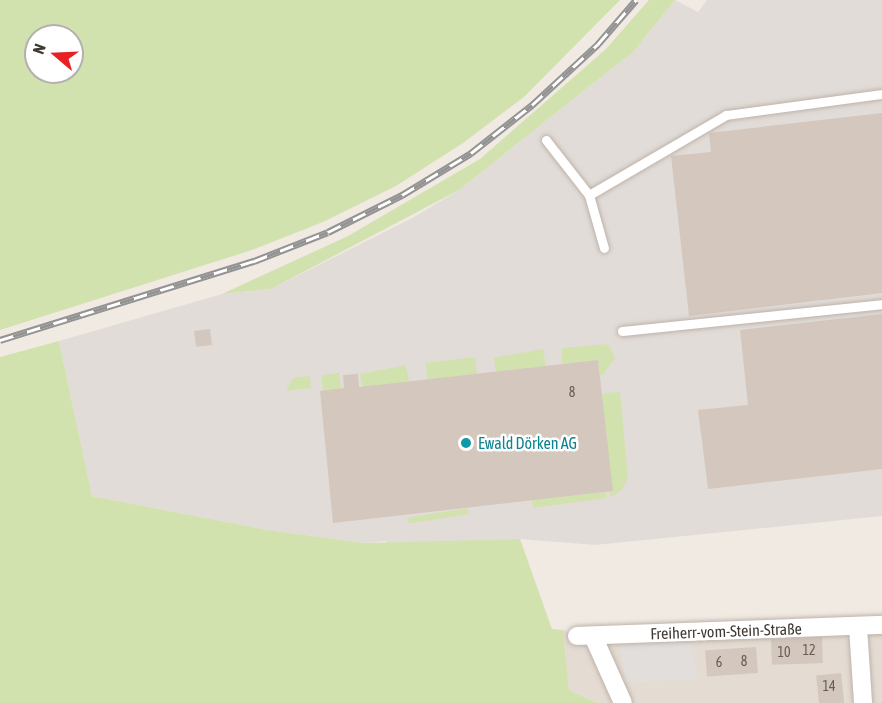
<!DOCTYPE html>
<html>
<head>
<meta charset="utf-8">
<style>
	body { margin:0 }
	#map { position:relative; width:882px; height:703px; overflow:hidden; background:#f0eae3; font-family:"Asap Condensed",sans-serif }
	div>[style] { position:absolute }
	.residential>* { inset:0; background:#e4dbd2 }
	.industrial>* { inset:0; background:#e2dcd8 }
	.green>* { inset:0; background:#d2e2af; transform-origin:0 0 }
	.parking>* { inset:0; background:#e1dedc }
	.building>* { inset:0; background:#d4c7bd; transform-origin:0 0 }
	.roads { filter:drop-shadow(0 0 2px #beb3aa) drop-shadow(0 0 2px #beb3aa) }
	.lane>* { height:9px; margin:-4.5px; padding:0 4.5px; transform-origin:4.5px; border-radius:4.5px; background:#fff }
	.street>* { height:18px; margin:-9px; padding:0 9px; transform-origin:9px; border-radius:9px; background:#fff }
	.rail>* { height:7px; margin-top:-3.5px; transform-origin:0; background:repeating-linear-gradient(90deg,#fff 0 14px,#939393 0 28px); box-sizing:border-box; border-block:2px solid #939393 }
	.dots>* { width:16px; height:16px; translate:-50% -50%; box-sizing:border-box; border:3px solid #fff; border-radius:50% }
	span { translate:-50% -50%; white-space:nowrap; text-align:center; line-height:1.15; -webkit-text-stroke:5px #fff; paint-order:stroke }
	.number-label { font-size:14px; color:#665d56 }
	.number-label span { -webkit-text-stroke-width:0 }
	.culture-label { font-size:16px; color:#0d838f }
	.left { translate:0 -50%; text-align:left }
	.street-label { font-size:16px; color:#413a34 }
	.north { position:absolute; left:24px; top:24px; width:60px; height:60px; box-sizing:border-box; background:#fff; border:2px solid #b3b0ae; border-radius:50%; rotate:289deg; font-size:16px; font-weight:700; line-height:24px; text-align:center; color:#413a34 }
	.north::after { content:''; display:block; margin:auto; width:21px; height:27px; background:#e82222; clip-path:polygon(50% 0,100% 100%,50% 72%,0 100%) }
</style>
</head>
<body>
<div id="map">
	<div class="residential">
		<i style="clip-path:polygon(882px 625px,882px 703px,597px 703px,569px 690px,563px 630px,577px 636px)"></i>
	</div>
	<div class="industrial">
		<i style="clip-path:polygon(675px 0,698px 12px,707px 0,882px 0,882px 516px,595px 545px,520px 539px,386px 545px,386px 541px,365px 543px,267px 530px,92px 496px,59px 341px,222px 294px,271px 289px,414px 217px,459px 190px,634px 51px)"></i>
	</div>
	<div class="green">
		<i style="clip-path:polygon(evenodd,0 0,620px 0,524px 97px,463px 143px,396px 186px,323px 222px,252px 250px,0 330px,0 0,36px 36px,72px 36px,72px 72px,36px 72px,36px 36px)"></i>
		<i style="clip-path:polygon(649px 0,675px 0,634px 51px,459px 190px,271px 289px,222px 294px,348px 236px,480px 159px,605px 50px)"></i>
		<i style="clip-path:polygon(59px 341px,92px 496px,267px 530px,365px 543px,520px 539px,552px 629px,563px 630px,569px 690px,597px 703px,0 703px,0 357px)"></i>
		<i style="clip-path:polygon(608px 344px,615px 358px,603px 375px,600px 375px,598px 360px,562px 364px,562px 348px)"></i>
		<i style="left:543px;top:349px;width:17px;height:50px;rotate:80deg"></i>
		<i style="left:475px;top:357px;width:17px;height:50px;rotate:83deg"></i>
		<i style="left:406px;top:365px;width:16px;height:47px;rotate:79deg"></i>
		<i style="left:339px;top:373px;width:16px;height:18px;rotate:83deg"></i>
		<i style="clip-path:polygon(310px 376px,311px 388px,286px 391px,293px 378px)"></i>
		<i style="clip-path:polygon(620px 391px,628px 478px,622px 490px,610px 498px,602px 394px)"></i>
		<i style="clip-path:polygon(606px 492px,607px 498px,533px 508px,532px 500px)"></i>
		<i style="left:468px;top:508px;width:6px;height:61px;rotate:81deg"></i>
	</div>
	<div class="parking">
		<i style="clip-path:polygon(690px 638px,698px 680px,625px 682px,620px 643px)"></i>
	</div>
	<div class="building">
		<i style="clip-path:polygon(882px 113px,882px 293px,689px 316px,671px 156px,711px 152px,709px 133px)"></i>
		<i style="clip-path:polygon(882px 314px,882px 469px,708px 489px,698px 410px,748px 405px,740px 330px)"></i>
		<i style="left:210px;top:329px;width:16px;height:16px;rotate:83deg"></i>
		<i style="clip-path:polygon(598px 360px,613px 491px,333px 523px,320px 391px,344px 388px,343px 375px,358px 374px,359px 387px)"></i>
		<i style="left:822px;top:637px;width:26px;height:51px;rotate:88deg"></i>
		<i style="left:756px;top:647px;width:26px;height:51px;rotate:86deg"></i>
		<i style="left:841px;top:673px;width:30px;height:25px;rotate:84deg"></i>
	</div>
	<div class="roads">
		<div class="lane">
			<i style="left:546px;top:140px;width:70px;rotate:52deg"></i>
			<i style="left:589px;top:195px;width:159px;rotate:-30.3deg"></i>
			<i style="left:726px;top:115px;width:157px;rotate:-7.7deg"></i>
			<i style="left:589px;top:195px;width:55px;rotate:74.2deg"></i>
			<i style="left:622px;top:331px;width:261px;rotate:-5.9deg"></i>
		</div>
		<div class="street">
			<i style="left:858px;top:627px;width:76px;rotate:86.2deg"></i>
			<i style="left:577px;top:636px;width:305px;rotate:-2.1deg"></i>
			<i style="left:593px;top:636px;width:73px;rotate:65.9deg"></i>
		</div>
	</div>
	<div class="rail">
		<i style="left:0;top:340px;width:266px;rotate:-17.3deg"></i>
		<i style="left:254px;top:261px;width:79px;rotate:-21.4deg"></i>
		<i style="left:328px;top:232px;width:83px;rotate:-26.6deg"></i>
		<i style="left:402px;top:195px;width:81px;rotate:-31.3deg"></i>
		<i style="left:471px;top:153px;width:78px;rotate:-38.2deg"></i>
		<i style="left:532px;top:105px;width:90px;rotate:-42.7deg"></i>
		<i style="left:598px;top:44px;width:58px;rotate:-49.2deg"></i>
	</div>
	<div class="dots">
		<i style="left:466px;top:443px;background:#0f9aa8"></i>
	</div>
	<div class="number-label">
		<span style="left:572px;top:392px">8</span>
		<span style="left:809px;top:650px">12</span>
		<span style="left:784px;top:652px">10</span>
		<span style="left:744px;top:661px">8</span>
		<span style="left:719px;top:662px">6</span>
		<span style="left:829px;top:686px">14</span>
	</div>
	<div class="culture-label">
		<span class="left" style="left:478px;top:443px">Ewald Dörken AG</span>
	</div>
	<div class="street-label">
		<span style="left:726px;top:631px;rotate:-2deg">Freiherr-vom-Stein-Straße</span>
	</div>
	<div class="north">N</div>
</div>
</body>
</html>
